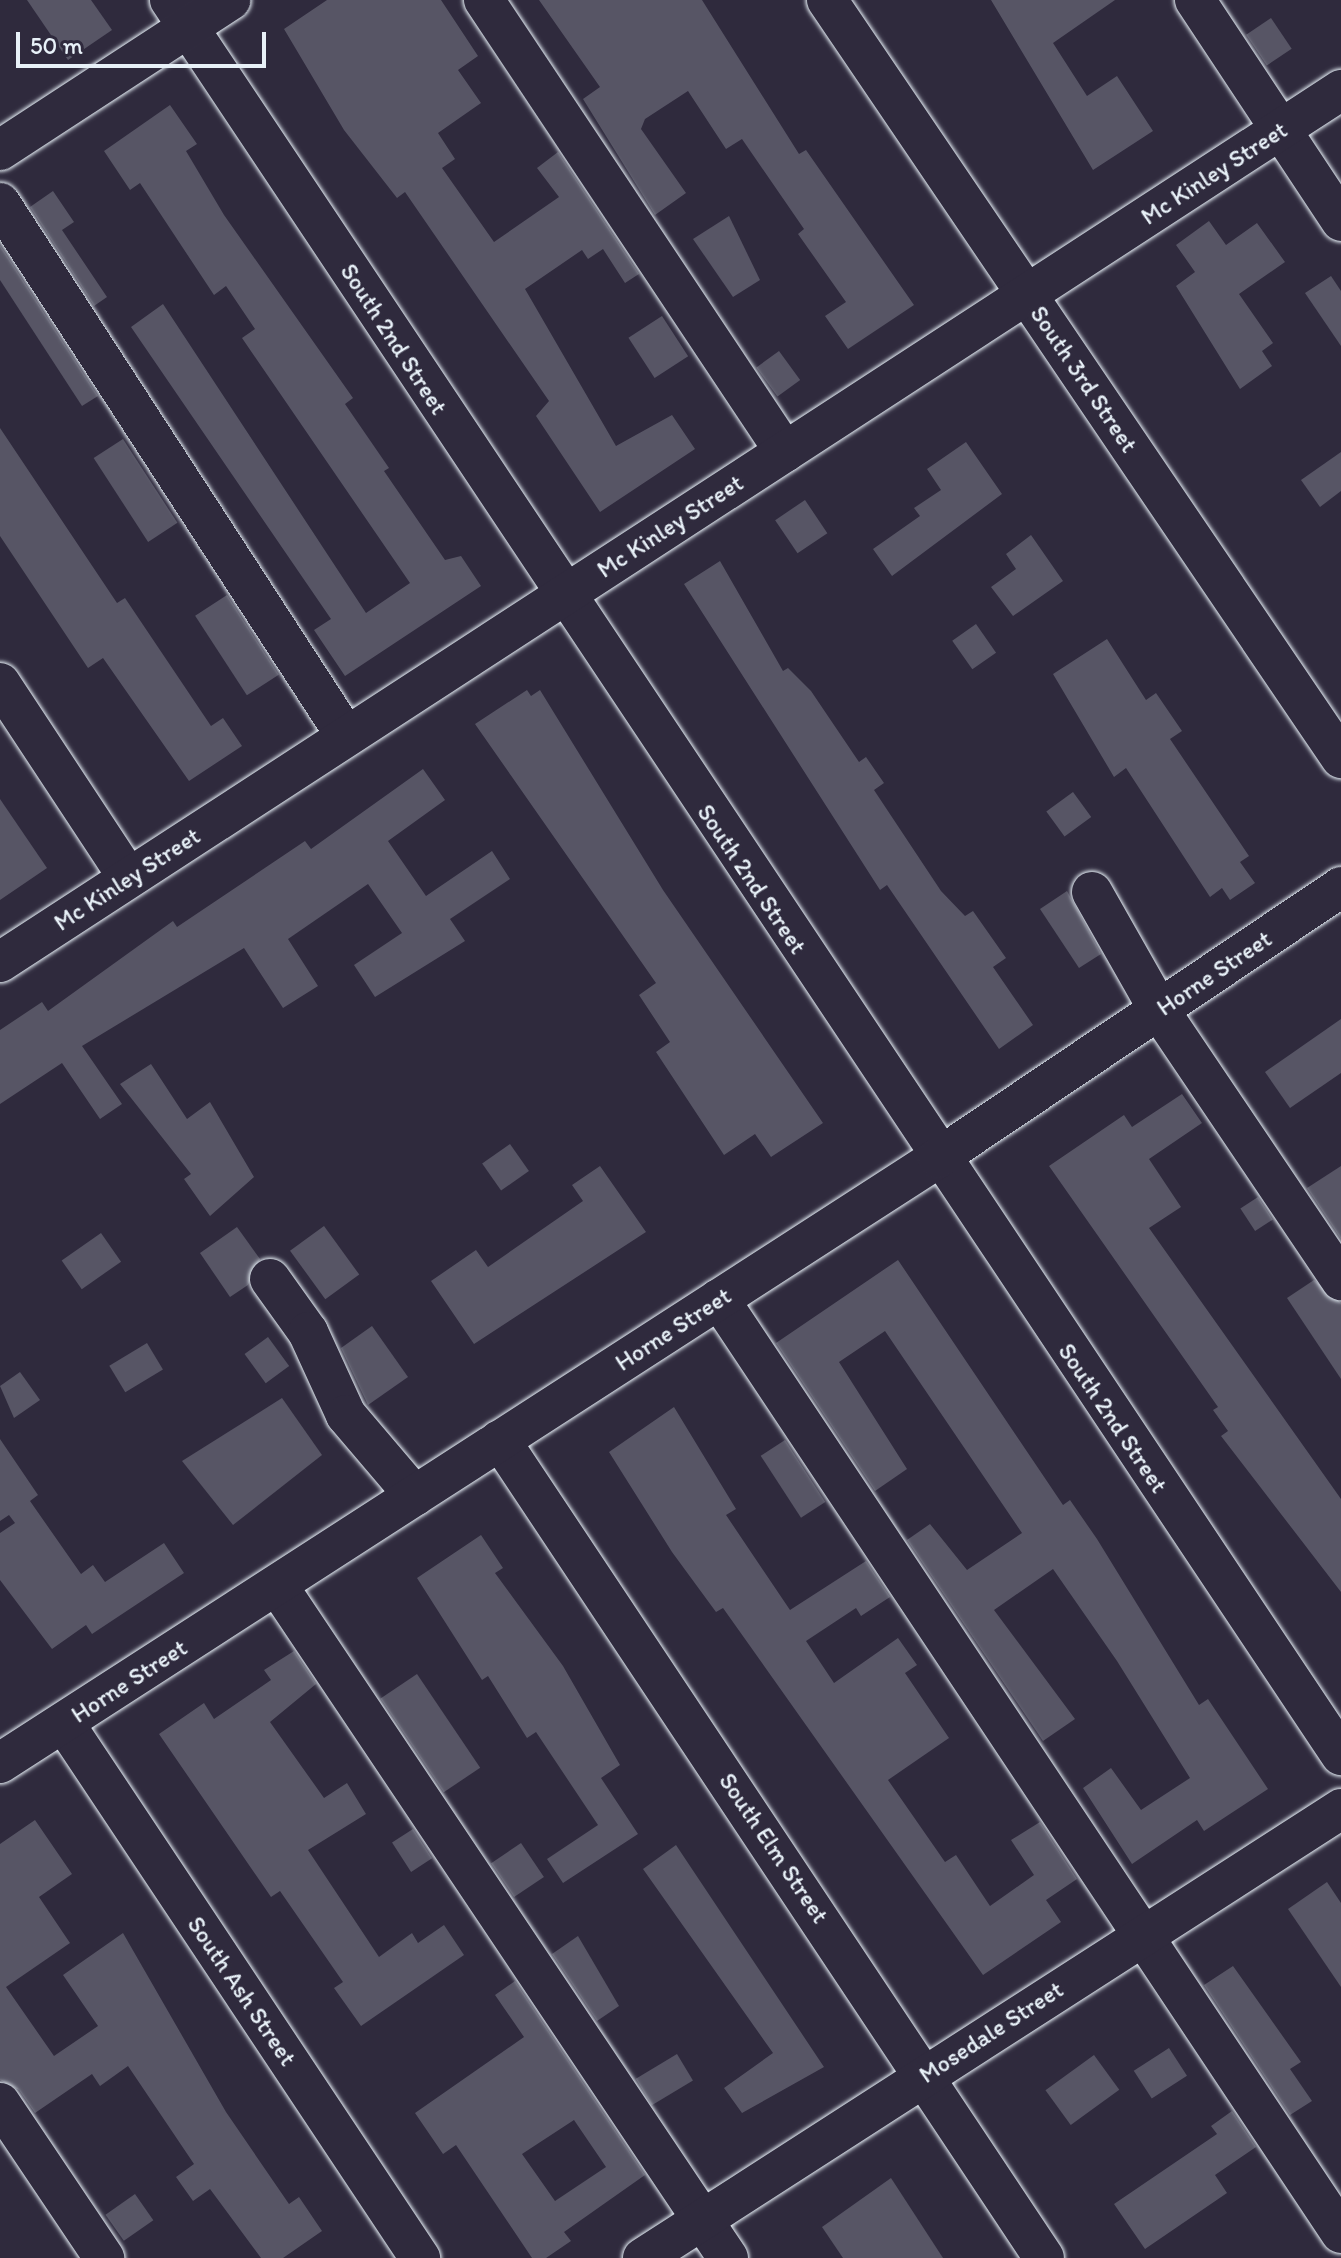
<!DOCTYPE html>
<html>
<head>
<meta charset="utf-8">
<style>
	body { margin:0 }
	#map { position:relative; width:1341px; height:2258px; overflow:hidden; background:#2f2a3d; font-family:Itim,sans-serif }
	div>[style] { position:absolute }
	.building>* { inset:0; background:#575565; transform-origin:0 0 }
	.roads { filter:drop-shadow(0 0 2px #e8f1f8) drop-shadow(0 0 2px #e8f1f8) }
	.minor>* { height:40px; margin:-20px; padding:0 20px; transform-origin:20px; border-radius:20px; background:#2f2a3d }
	span { translate:-50% -50%; white-space:nowrap; text-align:center; line-height:1.15; -webkit-text-stroke:7px #2f2a3d; paint-order:stroke }
	.street-label { font-size:24px; color:#e8f1f8 }
	.scale { position:absolute; left:16px; top:32px; width:250px; height:36px; box-sizing:border-box; border:4px solid #e8f1f8; border-top:0; padding-left:10px; font-size:24px; line-height:28px; white-space:nowrap; color:#e8f1f8; -webkit-text-stroke:6px #2f2a3d; paint-order:stroke }
</style>
</head>
<body>
<div id="map">
	<div class="building">
		<i style="clip-path:polygon(27px 0,91px 0,112px 30px,68px 60px)"></i>
		<i style="clip-path:polygon(327px 0,441px 0,478px 56px,458px 70px,481px 103px,438px 133px,455px 159px,442px 168px,494px 242px,559px 197px,537px 168px,558px 152px,639px 274px,625px 283px,603px 249px,588px 259px,582px 250px,525px 289px,616px 446px,672px 415px,695px 449px,600px 512px,536px 416px,549px 401px,405px 192px,397px 198px,344px 130px,284px 29px)"></i>
		<i style="clip-path:polygon(539px 0,702px 0,799px 154px,806px 150px,914px 305px,848px 349px,825px 316px,846px 302px,798px 234px,804px 229px,742px 139px,726px 149px,688px 91px,645px 119px,641px 129px,686px 193px,655px 215px,583px 99px,600px 87px)"></i>
		<i style="clip-path:polygon(991px 0,1115px 0,1053px 43px,1087px 96px,1117px 76px,1153px 131px,1093px 170px)"></i>
		<i style="left:1271px;top:18px;width:37px;height:30px;rotate:56deg"></i>
		<i style="clip-path:polygon(170px 105px,197px 144px,186px 151px,224px 215px,353px 398px,345px 404px,389px 468px,384px 471px,445px 560px,461px 556px,481px 586px,345px 676px,314px 630px,331px 619px,131px 327px,163px 304px,366px 613px,410px 583px,242px 338px,255px 329px,226px 286px,214px 295px,140px 183px,130px 190px,104px 151px)"></i>
		<i style="clip-path:polygon(53px 191px,74px 222px,62px 230px,107px 297px,94px 306px,30px 207px)"></i>
		<i style="clip-path:polygon(729px 216px,760px 280px,733px 297px,693px 239px)"></i>
		<i style="clip-path:polygon(1209px 221px,1226px 245px,1257px 223px,1285px 262px,1239px 294px,1273px 343px,1262px 351px,1272px 366px,1240px 389px,1176px 286px,1195px 272px,1176px 245px)"></i>
		<i style="clip-path:polygon(0 245px,98px 396px,82px 406px,0 280px)"></i>
		<i style="clip-path:polygon(1331px 276px,1341px 291px,1341px 346px,1305px 293px)"></i>
		<i style="left:662px;top:316px;width:48px;height:40px;rotate:57deg"></i>
		<i style="left:779px;top:351px;width:36px;height:28px;rotate:54deg"></i>
		<i style="clip-path:polygon(0 428px,117px 603px,125px 598px,211px 726px,223px 718px,242px 746px,189px 781px,103px 658px,88px 668px,0 536px)"></i>
		<i style="left:123px;top:439px;width:100px;height:35px;rotate:57deg"></i>
		<i style="clip-path:polygon(966px 442px,1002px 494px,892px 576px,873px 549px,920px 516px,914px 508px,941px 490px,927px 469px)"></i>
		<i style="clip-path:polygon(1341px 452px,1341px 491px,1320px 507px,1301px 480px)"></i>
		<i style="left:805px;top:500px;width:40px;height:36px;rotate:56deg"></i>
		<i style="clip-path:polygon(1031px 535px,1063px 581px,1013px 616px,991px 587px,1016px 569px,1006px 554px)"></i>
		<i style="clip-path:polygon(720px 561px,783px 671px,788px 668px,811px 691px,859px 762px,866px 757px,884px 783px,874px 790px,941px 891px,965px 916px,973px 911px,1006px 958px,993px 967px,1033px 1025px,999px 1049px,887px 885px,880px 890px,684px 584px)"></i>
		<i style="left:227px;top:595px;width:95px;height:38px;rotate:57deg"></i>
		<i style="left:976px;top:624px;width:35px;height:29px;rotate:55deg"></i>
		<i style="clip-path:polygon(1107px 639px,1146px 700px,1156px 693px,1182px 731px,1170px 739px,1249px 856px,1240px 862px,1255px 883px,1230px 900px,1222px 888px,1210px 897px,1126px 768px,1114px 777px,1053px 674px)"></i>
		<i style="clip-path:polygon(527px 690px,531px 696px,540px 690px,663px 890px,823px 1123px,771px 1157px,755px 1134px,724px 1155px,656px 1052px,670px 1042px,639px 995px,656px 983px,475px 724px)"></i>
		<i style="clip-path:polygon(423px 769px,445px 800px,388px 841px,426px 896px,492px 851px,510px 879px,450px 919px,465px 941px,375px 997px,354px 965px,402px 933px,368px 884px,288px 939px,318px 986px,283px 1008px,244px 948px,82px 1046px,122px 1104px,100px 1119px,62px 1063px,0 1104px,0 1030px,42px 1002px,48px 1011px,173px 921px,177px 927px,305px 841px,311px 849px)"></i>
		<i style="left:1073px;top:792px;width:31px;height:33px;rotate:54deg"></i>
		<i style="clip-path:polygon(0 799px,47px 868px,0 900px)"></i>
		<i style="clip-path:polygon(1067px 891px,1101px 954px,1079px 968px,1040px 909px)"></i>
		<i style="clip-path:polygon(1341px 1019px,1341px 1073px,1290px 1108px,1265px 1072px)"></i>
		<i style="clip-path:polygon(151px 1064px,187px 1119px,210px 1102px,254px 1177px,210px 1216px,184px 1179px,191px 1174px,120px 1084px)"></i>
		<i style="clip-path:polygon(1182px 1094px,1202px 1123px,1149px 1159px,1181px 1207px,1149px 1228px,1341px 1499px,1341px 1592px,1221px 1436px,1228px 1431px,1213px 1410px,1218px 1407px,1049px 1166px,1124px 1115px,1132px 1127px)"></i>
		<i style="left:510px;top:1144px;width:33px;height:34px;rotate:55deg"></i>
		<i style="clip-path:polygon(600px 1166px,646px 1232px,474px 1344px,431px 1281px,476px 1250px,488px 1267px,583px 1201px,572px 1185px)"></i>
		<i style="clip-path:polygon(1341px 1166px,1341px 1239px,1307px 1188px)"></i>
		<i style="left:1258px;top:1197px;width:27px;height:21px;rotate:57deg"></i>
		<i style="left:324px;top:1226px;width:60px;height:42px;rotate:54deg"></i>
		<i style="clip-path:polygon(237px 1227px,260px 1259px,248px 1285px,230px 1297px,200px 1253px)"></i>
		<i style="left:101px;top:1233px;width:35px;height:48px;rotate:55deg"></i>
		<i style="clip-path:polygon(898px 1260px,1063px 1505px,1070px 1500px,1097px 1539px,1199px 1705px,1208px 1699px,1268px 1789px,1204px 1831px,1197px 1820px,1132px 1864px,1083px 1788px,1111px 1768px,1141px 1810px,1190px 1778px,1117px 1661px,1053px 1569px,994px 1610px,1075px 1719px,1043px 1741px,907px 1540px,930px 1524px,967px 1570px,1022px 1533px,885px 1331px,839px 1362px,907px 1469px,875px 1491px,776px 1343px)"></i>
		<i style="clip-path:polygon(1314px 1280px,1341px 1303px,1341px 1379px,1287px 1298px)"></i>
		<i style="clip-path:polygon(372px 1326px,408px 1377px,368px 1405px,341px 1348px)"></i>
		<i style="left:268px;top:1337px;width:36px;height:29px;rotate:54deg"></i>
		<i style="left:147px;top:1343px;width:31px;height:44px;rotate:59deg"></i>
		<i style="clip-path:polygon(20px 1372px,40px 1400px,14px 1418px,0 1386px)"></i>
		<i style="clip-path:polygon(282px 1398px,322px 1455px,233px 1525px,182px 1461px)"></i>
		<i style="clip-path:polygon(674px 1407px,736px 1509px,726px 1515px,790px 1610px,866px 1561px,890px 1597px,861px 1616px,856px 1608px,806px 1641px,834px 1683px,898px 1638px,917px 1665px,905px 1673px,949px 1738px,888px 1780px,945px 1862px,956px 1855px,990px 1906px,1034px 1875px,1011px 1840px,1040px 1822px,1077px 1879px,1046px 1900px,1061px 1922px,983px 1975px,723px 1608px,716px 1612px,672px 1552px,609px 1452px)"></i>
		<i style="clip-path:polygon(0 1439px,38px 1495px,30px 1501px,81px 1574px,93px 1565px,105px 1582px,164px 1543px,184px 1573px,92px 1634px,86px 1625px,52px 1649px,0 1580px,0 1533px,15px 1523px,9px 1515px,0 1521px)"></i>
		<i style="left:785px;top:1440px;width:74px;height:29px;rotate:57deg"></i>
		<i style="clip-path:polygon(481px 1535px,503px 1568px,495px 1573px,563px 1666px,620px 1765px,601px 1778px,638px 1834px,563px 1883px,547px 1859px,598px 1825px,536px 1732px,527px 1738px,488px 1676px,482px 1680px,417px 1578px)"></i>
		<i style="clip-path:polygon(294px 1651px,316px 1684px,270px 1722px,324px 1798px,347px 1783px,366px 1814px,308px 1850px,379px 1957px,412px 1933px,418px 1943px,444px 1925px,464px 1955px,361px 2026px,334px 1988px,343px 1982px,280px 1891px,271px 1897px,159px 1734px,204px 1703px,214px 1719px,271px 1680px,264px 1670px)"></i>
		<i style="left:417px;top:1674px;width:113px;height:44px;rotate:56deg"></i>
		<i style="clip-path:polygon(35px 1820px,72px 1874px,39px 1897px,70px 1943px,6px 1987px,54px 2056px,98px 2026px,63px 1975px,123px 1933px,226px 2112px,289px 2204px,299px 2197px,322px 2231px,283px 2258px,261px 2258px,210px 2189px,193px 2201px,176px 2177px,194px 2164px,128px 2066px,100px 2086px,92px 2074px,35px 2113px,19px 2090px,0 2080px,0 1844px)"></i>
		<i style="left:413px;top:1829px;width:35px;height:25px;rotate:57deg"></i>
		<i style="left:521px;top:1843px;width:41px;height:36px;rotate:56deg"></i>
		<i style="clip-path:polygon(676px 1845px,824px 2067px,742px 2113px,724px 2088px,773px 2053px,643px 1869px)"></i>
		<i style="clip-path:polygon(1327px 1882px,1341px 1903px,1341px 1987px,1288px 1909px)"></i>
		<i style="clip-path:polygon(578px 1936px,619px 2006px,597px 2021px,552px 1954px)"></i>
		<i style="clip-path:polygon(1233px 1966px,1301px 2062px,1290px 2069px,1312px 2101px,1290px 2115px,1204px 1985px)"></i>
		<i style="clip-path:polygon(evenodd,515px 1981px,645px 2175px,564px 2232px,571px 2241px,546px 2258px,532px 2258px,456px 2145px,443px 2154px,415px 2113px,524px 2037px,495px 1995px,515px 1981px,574px 2120px,606px 2167px,555px 2201px,522px 2154px,574px 2120px)"></i>
		<i style="left:1169px;top:2048px;width:33px;height:42px;rotate:57deg"></i>
		<i style="left:677px;top:2054px;width:31px;height:48px;rotate:59deg"></i>
		<i style="left:1094px;top:2055px;width:43px;height:60px;rotate:54deg"></i>
		<i style="clip-path:polygon(1232px 2111px,1256px 2147px,1215px 2175px,1227px 2193px,1145px 2249px,1114px 2204px,1217px 2134px,1211px 2126px)"></i>
		<i style="clip-path:polygon(891px 2178px,943px 2258px,843px 2258px,822px 2227px)"></i>
		<i style="left:135px;top:2194px;width:32px;height:36px;rotate:55deg"></i>
	</div>
	<div class="roads">
		<div class="minor">
			<i style="left:170px;top:0;width:2110px;rotate:56.29deg"></i>
			<i style="left:484px;top:0;width:543px;rotate:56.34deg"></i>
			<i style="left:827px;top:0;width:916px;rotate:55.86deg"></i>
			<i style="left:1195px;top:0;width:265px;rotate:56.5deg"></i>
			<i style="left:0;top:150px;width:275px;rotate:-33.1deg"></i>
			<i style="left:0;top:203px;width:635px;rotate:57.01deg"></i>
			<i style="left:0;top:683px;width:232px;rotate:56.6deg"></i>
			<i style="left:1092px;top:892px;width:136px;rotate:60.4deg"></i>
			<i style="left:1159px;top:1010px;width:326px;rotate:56deg"></i>
			<i style="left:0;top:962px;width:1600px;rotate:-33.03deg"></i>
			<i style="left:270px;top:1279px;width:65px;rotate:54.4deg"></i>
			<i style="left:308px;top:1332px;width:91px;rotate:65.4deg"></i>
			<i style="left:346px;top:1415px;width:106px;rotate:49.6deg"></i>
			<i style="left:719px;top:1299px;width:1122px;rotate:56.34deg"></i>
			<i style="left:500px;top:1440px;width:982px;rotate:56.37deg"></i>
			<i style="left:277px;top:1585px;width:810px;rotate:56.17deg"></i>
			<i style="left:64px;top:1723px;width:643px;rotate:56.36deg"></i>
			<i style="left:0;top:1763px;width:1116px;rotate:-32.82deg"></i>
			<i style="left:938px;top:1158px;width:486px;rotate:-33.9deg"></i>
			<i style="left:0;top:2103px;width:187px;rotate:56.1deg"></i>
			<i style="left:643px;top:2258px;width:830px;rotate:-32.75deg"></i>
		</div>
	</div>
	<div class="street-label">
		<span style="left:1214px;top:173px;rotate:-33deg">Mc Kinley Street</span>
		<span style="left:394px;top:339px;rotate:57deg">South 2nd Street</span>
		<span style="left:1084px;top:379px;rotate:56deg">South 3rd Street</span>
		<span style="left:670px;top:526px;rotate:-33deg">Mc Kinley Street</span>
		<span style="left:127px;top:879px;rotate:-33deg">Mc Kinley Street</span>
		<span style="left:752px;top:879px;rotate:56deg">South 2nd Street</span>
		<span style="left:1214px;top:973px;rotate:-34deg">Horne Street</span>
		<span style="left:673px;top:1329px;rotate:-33deg">Horne Street</span>
		<span style="left:1113px;top:1418px;rotate:56deg">South 2nd Street</span>
		<span style="left:129px;top:1681px;rotate:-33deg">Horne Street</span>
		<span style="left:774px;top:1848px;rotate:56deg">South Elm Street</span>
		<span style="left:242px;top:1991px;rotate:56deg">South Ash Street</span>
		<span style="left:991px;top:2032px;rotate:-33deg">Mosedale Street</span>
	</div>
	<div class="scale">50 m</div>
</div>
</body>
</html>
